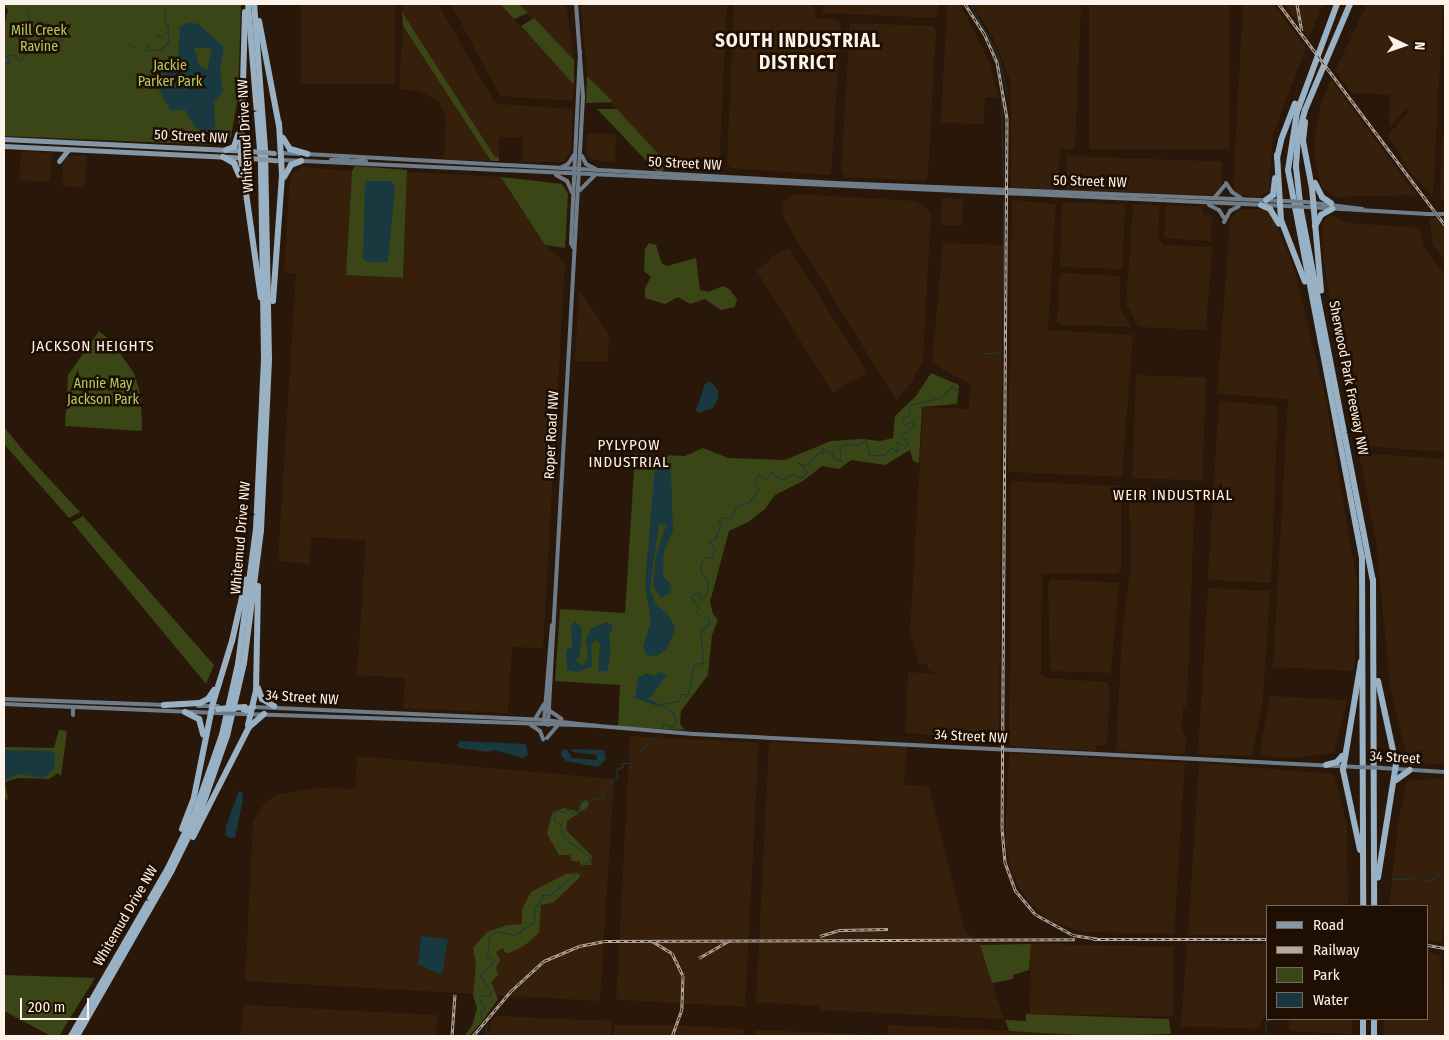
<!DOCTYPE html>
<html>
<head>
<meta charset="utf-8">
<style>
	body { margin:0 }
	#map { position:relative; width:1449px; height:1040px; overflow:hidden; background:#291809; font-family:"Fira Sans Condensed",sans-serif }
	div>[style] { position:absolute }
	.built>* { inset:0; background:#361f0b; transform-origin:0 0 }
	.green>* { inset:0; background:#3a4615 }
	.water>* { inset:0; background:#17393f }
	.stream>* { height:1px; margin:-0.5px; padding:0 0.5px; transform-origin:0.5px; border-radius:0.5px; background:#17393f }
	.secondary>* { height:4px; margin:-2px; padding:0 2px; transform-origin:2px; border-radius:2px; background:#6e7d89 }
	.primary>* { height:5px; margin:-2.5px; padding:0 2.5px; transform-origin:2.5px; border-radius:2.5px; background:#8498a8 }
	.motorway>* { height:6px; margin:-3px; padding:0 3px; transform-origin:3px; border-radius:3px; background:#99b1c4 }
	.rail>* { height:3px; margin-top:-1.5px; transform-origin:0; background:repeating-linear-gradient(90deg,#1f0f02 0 4px,#b6aaa0 0 8px); box-sizing:border-box; border-block:1px solid #b6aaa0 }
	.secondary-bridge>* { height:4px; margin:-2px; padding:0 2px; transform-origin:2px; border-radius:2px; background:#6e7d89 }
	.primary-bridge>* { height:5px; margin:-2.5px; padding:0 2.5px; transform-origin:2.5px; border-radius:2.5px; background:#8498a8 }
	.motorway-bridge>* { height:6px; margin:-3px; padding:0 3px; transform-origin:3px; border-radius:3px; background:#99b1c4 }
	span { translate:-50% -50%; white-space:nowrap; text-align:center; line-height:1.15; -webkit-text-stroke:5px #1f0f02; paint-order:stroke }
	.park-label { font-size:14px; color:#b0cc66 }
	.street-label { font-size:14px; color:#fdf3eb }
	.neighbourhood-label { font-size:15px; color:#fdf3eb; letter-spacing:1px }
	.district-label { font-size:19px; color:#fdf3eb; font-weight:700; letter-spacing:1px }
	.frame { position:absolute; inset:0; border:5px solid #fdf3eb; pointer-events:none }
	.legend { position:absolute; left:1266px; top:905px; width:162px; height:115px; box-sizing:border-box; background:#1f0f02; border:1px solid #786a5f; margin:0; padding:6px 9px; list-style:none; font-size:15px; color:#fdf3eb }
	.legend li { display:flex; align-items:center; gap:10px; height:25px }
	.legend b { width:25px; border:1px solid #786a5f }
	.north { position:absolute; left:1379px; top:20px; width:50px; height:50px; -webkit-text-stroke:4px #1f0f02; paint-order:stroke; rotate:93deg; font-size:14px; font-weight:700; line-height:20px; text-align:center; color:#fdf3eb }
	.north::after { content:''; display:block; margin:auto; width:18px; height:22px; background:#fdf3eb; clip-path:polygon(50% 0,100% 100%,50% 72%,0 100%) }
	.scale { position:absolute; left:20px; top:998px; width:69px; height:22px; box-sizing:border-box; border:2px solid #fdf3eb; border-top:0; padding-left:6px; font-size:15px; line-height:18px; white-space:nowrap; color:#fdf3eb; -webkit-text-stroke:4px #1f0f02; paint-order:stroke }
</style>
</head>
<body>
<div id="map">
	<div class="built">
		<i style="left:301px;top:4px;width:94px;height:80px"></i>
		<i style="clip-path:polygon(403px 4px,438px 4px,494px 101px,499px 104px,573px 109px,571px 151px,564px 162px,522px 162px,523px 137px,499px 137px,499px 157px,495px 157px,402px 12px)"></i>
		<i style="clip-path:polygon(451px 4px,500px 4px,574px 85px,573px 101px,500px 96px)"></i>
		<i style="clip-path:polygon(519px 4px,566px 4px,574px 60px,527px 13px)"></i>
		<i style="clip-path:polygon(581px 4px,727px 4px,719px 169px,663px 167px,664px 160px,587px 76px)"></i>
		<i style="clip-path:polygon(734px 4px,814px 4px,816px 18px,837px 20px,841px 24px,831px 175px,731px 168px,727px 164px)"></i>
		<i style="clip-path:polygon(823px 4px,938px 4px,938px 11px,936px 18px,822px 13px)"></i>
		<i style="clip-path:polygon(947px 4px,960px 4px,989px 61px,999px 98px,985px 97px,984px 124px,941px 123px)"></i>
		<i style="clip-path:polygon(972px 4px,1081px 4px,1075px 149px,1060px 149px,1058px 184px,1051px 189px,1011px 188px,1011px 82px,992px 35px)"></i>
		<i style="left:1089px;top:4px;width:140px;height:145px"></i>
		<i style="clip-path:polygon(1243px 4px,1273px 4px,1306px 47px,1273px 134px,1269px 192px,1257px 197px,1239px 194px,1233px 187px)"></i>
		<i style="clip-path:polygon(1284px 4px,1323px 4px,1309px 38px)"></i>
		<i style="clip-path:polygon(1367px 4px,1443px 4px,1433px 196px,1404px 165px,1400px 153px,1387px 137px,1407px 113px,1407px 107px,1389px 128px,1390px 95px,1352px 93px,1335px 71px)"></i>
		<i style="clip-path:polygon(850px 23px,933px 26px,936px 30px,928px 175px,925px 181px,846px 177px,841px 171px)"></i>
		<i style="clip-path:polygon(403px 26px,449px 95px,491px 161px,446px 159px,444px 156px,446px 118px,439px 102px,420px 91px,399px 89px)"></i>
		<i style="clip-path:polygon(1331px 79px,1416px 195px,1335px 197px,1322px 188px,1315px 161px,1314px 139px,1320px 108px)"></i>
		<i style="clip-path:polygon(1445px 116px,1445px 200px,1441px 200px,1440px 187px)"></i>
		<i style="clip-path:polygon(587px 134px,616px 134px,615px 163px,590px 159px,586px 153px)"></i>
		<i style="left:21px;top:151px;width:31px;height:29px;rotate:4deg"></i>
		<i style="clip-path:polygon(67px 156px,87px 156px,85px 187px,62px 186px,63px 159px)"></i>
		<i style="left:1067px;top:156px;width:155px;height:34px;rotate:2deg"></i>
		<i style="clip-path:polygon(302px 167px,352px 171px,347px 275px,403px 278px,407px 172px,501px 177px,545px 245px,565px 263px,543px 648px,512px 647px,508px 713px,403px 708px,405px 678px,357px 675px,366px 540px,311px 537px,310px 564px,278px 561px,296px 273px,284px 273px,290px 175px)"></i>
		<i style="clip-path:polygon(795px 194px,917px 201px,931px 213px,923px 360px,911px 383px,896px 400px,784px 219px,782px 203px)"></i>
		<i style="left:942px;top:198px;width:21px;height:27px;rotate:3deg"></i>
		<i style="clip-path:polygon(1012px 200px,1056px 204px,1048px 330px,1133px 335px,1122px 477px,1008px 472px)"></i>
		<i style="left:1062px;top:202px;width:63px;height:65px;rotate:2deg"></i>
		<i style="clip-path:polygon(1133px 204px,1160px 205px,1158px 236px,1163px 245px,1212px 247px,1206px 330px,1138px 327px,1126px 302px)"></i>
		<i style="clip-path:polygon(1166px 205px,1203px 207px,1203px 215px,1212px 215px,1211px 241px,1164px 238px)"></i>
		<i style="clip-path:polygon(1265px 209px,1272px 216px,1293px 264px,1326px 399px,1357px 582px,1354px 671px,1273px 667px,1288px 399px,1217px 394px,1230px 220px,1238px 210px)"></i>
		<i style="clip-path:polygon(1330px 215px,1349px 223px,1420px 228px,1424px 246px,1445px 275px,1445px 452px,1364px 446px,1348px 365px,1340px 363px,1323px 257px,1322px 223px)"></i>
		<i style="clip-path:polygon(1429px 218px,1445px 218px,1445px 261px,1433px 245px)"></i>
		<i style="clip-path:polygon(943px 243px,1003px 245px,999px 741px,905px 733px,908px 672px,940px 674px,928px 670px,928px 665px,919px 664px,910px 631px,923px 407px,969px 409px,970px 384px,932px 363px)"></i>
		<i style="clip-path:polygon(789px 248px,867px 372px,833px 393px,756px 270px,771px 260px,770px 257px)"></i>
		<i style="clip-path:polygon(1062px 273px,1120px 276px,1120px 308px,1131px 327px,1061px 325px,1057px 321px,1059px 276px)"></i>
		<i style="clip-path:polygon(579px 289px,609px 335px,608px 362px,575px 361px)"></i>
		<i style="left:1136px;top:375px;width:70px;height:103px;rotate:2deg"></i>
		<i style="clip-path:polygon(1219px 401px,1278px 406px,1271px 583px,1210px 580px,1208px 577px)"></i>
		<i style="clip-path:polygon(1359px 453px,1445px 459px,1445px 764px,1408px 763px,1390px 685px,1376px 542px)"></i>
		<i style="clip-path:polygon(1011px 481px,1121px 486px,1121px 570px,1117px 574px,1042px 574px,1041px 674px,1046px 678px,1107px 682px,1110px 687px,1107px 745px,1096px 745px,1096px 751px,1009px 746px)"></i>
		<i style="clip-path:polygon(1132px 487px,1195px 492px,1187px 705px,1183px 707px,1182px 730px,1186px 737px,1185px 754px,1116px 751px,1122px 632px,1131px 564px,1129px 508px)"></i>
		<i style="clip-path:polygon(1051px 579px,1119px 583px,1111px 673px,1050px 671px,1048px 583px)"></i>
		<i style="clip-path:polygon(1208px 588px,1270px 591px,1263px 699px,1252px 756px,1198px 754px)"></i>
		<i style="clip-path:polygon(1270px 696px,1347px 700px,1334px 753px,1292px 758px,1259px 756px)"></i>
		<i style="left:630px;top:736px;width:129px;height:264px;rotate:3deg"></i>
		<i style="clip-path:polygon(769px 742px,907px 747px,904px 785px,929px 786px,965px 931px,980px 945px,1004px 1019px,820px 1010px,820px 1006px,756px 1002px)"></i>
		<i style="clip-path:polygon(1009px 753px,1185px 763px,1174px 934px,1082px 932px,1051px 921px,1033px 906px,1019px 888px,1010px 868px,1005px 842px)"></i>
		<i style="clip-path:polygon(357px 756px,614px 779px,600px 1001px,245px 981px,253px 821px,264px 804px,275px 795px,319px 788px,355px 789px)"></i>
		<i style="clip-path:polygon(1199px 763px,1334px 774px,1347px 825px,1348px 906px,1268px 906px,1268px 935px,1188px 935px)"></i>
		<i style="clip-path:polygon(1445px 778px,1445px 898px,1442px 942px,1428px 941px,1428px 906px,1389px 906px,1398px 823px,1407px 781px)"></i>
		<i style="clip-path:polygon(1187px 943px,1268px 944px,1268px 1010px,1258px 1029px,1181px 1026px)"></i>
		<i style="left:1031px;top:944px;width:143px;height:70px;rotate:1deg"></i>
		<i style="clip-path:polygon(1428px 951px,1441px 956px,1445px 1036px,1384px 1036px,1384px 1019px,1428px 1019px)"></i>
		<i style="clip-path:polygon(243px 1005px,437px 1015px,436px 1036px,241px 1036px)"></i>
		<i style="clip-path:polygon(496px 1016px,612px 1021px,611px 1036px,489px 1036px,490px 1023px)"></i>
		<i style="clip-path:polygon(1293px 1019px,1352px 1019px,1352px 1034px,1289px 1031px,1289px 1022px)"></i>
		<i style="clip-path:polygon(614px 1025px,671px 1025px,744px 1029px,743px 1036px,613px 1036px)"></i>
		<i style="clip-path:polygon(888px 1025px,1009px 1031px,1100px 1036px,753px 1036px,755px 1030px,887px 1035px)"></i>
	</div>
	<div class="green">
		<i style="clip-path:polygon(4px 4px,241px 4px,238px 97px,231px 137px,220px 145px,4px 136px,4px 27px,8px 10px)"></i>
		<i style="clip-path:polygon(500px 4px,519px 4px,528px 13px,514px 19px)"></i>
		<i style="clip-path:polygon(402px 12px,495px 157px,499px 157px,499px 161px,491px 161px,403px 26px)"></i>
		<i style="clip-path:polygon(534px 18px,574px 60px,574px 85px,521px 26px)"></i>
		<i style="clip-path:polygon(587px 76px,613px 102px,586px 103px)"></i>
		<i style="clip-path:polygon(597px 109px,617px 109px,664px 160px,663px 173px,657px 172px)"></i>
		<i style="clip-path:polygon(355px 166px,407px 170px,403px 278px,346px 275px,352px 171px)"></i>
		<i style="clip-path:polygon(501px 177px,562px 184px,568px 194px,565px 248px,545px 245px)"></i>
		<i style="clip-path:polygon(649px 243px,656px 245px,662px 264px,667px 266px,696px 258px,700px 290px,708px 292px,723px 286px,729px 289px,737px 299px,735px 307px,721px 310px,705px 299px,690px 304px,678px 297px,665px 304px,645px 298px,645px 288px,651px 277px,644px 271px,645px 249px)"></i>
		<i style="clip-path:polygon(99px 331px,112px 342px,134px 373px,141px 396px,142px 431px,65px 426px,68px 375px)"></i>
		<i style="clip-path:polygon(931px 373px,959px 385px,958px 396px,957px 404px,922px 407px,919px 463px,913px 461px,910px 450px,885px 465px,851px 460px,839px 469px,822px 466px,803px 481px,775px 495px,765px 509px,748px 522px,729px 531px,710px 602px,713px 614px,718px 620px,712px 635px,708px 675px,681px 711px,680px 723px,684px 730px,618px 727px,620px 685px,555px 681px,560px 609px,625px 613px,635px 454px,685px 456px,703px 448px,728px 458px,785px 460px,831px 441px,862px 439px,880px 441px,893px 438px,895px 416px,916px 396px)"></i>
		<i style="clip-path:polygon(4px 427px,27px 455px,80px 512px,69px 518px,4px 444px)"></i>
		<i style="clip-path:polygon(83px 516px,214px 665px,206px 684px,72px 522px)"></i>
		<i style="clip-path:polygon(59px 730px,67px 731px,61px 776px,58px 773px,49px 779px,18px 778px,8px 781px,5px 783px,8px 799px,4px 800px,4px 747px,54px 748px)"></i>
		<i style="clip-path:polygon(585px 800px,589px 802px,588px 807px,567px 821px,566px 830px,592px 856px,591px 865px,581px 865px,579px 861px,572px 861px,570px 855px,559px 855px,547px 834px,552px 813px,564px 808px,579px 812px,580px 805px)"></i>
		<i style="clip-path:polygon(579px 873px,580px 877px,553px 903px,541px 905px,539px 933px,524px 946px,509px 953px,505px 953px,503px 948px,496px 952px,500px 960px,496px 968px,498px 975px,491px 982px,498px 999px,482px 1022px,469px 1036px,464px 1036px,472px 1026px,477px 1008px,473px 995px,476px 965px,473px 948px,487px 932px,507px 925px,522px 924px,522px 909px,531px 892px,566px 874px)"></i>
		<i style="clip-path:polygon(1031px 944px,1029px 970px,1013px 975px,1013px 979px,992px 983px,980px 945px)"></i>
		<i style="clip-path:polygon(4px 975px,65px 977px,95px 978px,59px 1036px,51px 1036px,4px 1011px)"></i>
		<i style="clip-path:polygon(1026px 1014px,1169px 1019px,1171px 1034px,1100px 1036px,1009px 1031px,1005px 1020px,1026px 1021px)"></i>
	</div>
	<div class="water">
		<i style="clip-path:polygon(evenodd,188px 22px,198px 24px,224px 47px,220px 70px,223px 92px,214px 103px,215px 128px,206px 132px,196px 128px,185px 110px,170px 110px,156px 85px,159px 78px,178px 58px,180px 27px,188px 22px,194px 48px,212px 48px,207px 70px,199px 65px,194px 48px)"></i>
		<i style="clip-path:polygon(368px 181px,391px 181px,395px 186px,388px 262px,367px 262px,363px 259px,365px 184px)"></i>
		<i style="clip-path:polygon(710px 381px,718px 390px,718px 398px,713px 408px,698px 413px,696px 410px,705px 384px)"></i>
		<i style="clip-path:polygon(655px 466px,668px 467px,671px 475px,673px 531px,664px 551px,663px 576px,672px 586px,669px 588px,671px 593px,661px 598px,653px 586px,656px 556px,666px 525px,659px 524px,650px 588px,655px 603px,669px 616px,675px 629px,667px 649px,657px 656px,646px 655px,643px 646px,651px 622px,645px 585px)"></i>
		<i style="clip-path:polygon(575px 621px,582px 628px,580px 655px,576px 660px,582px 666px,588px 659px,586px 640px,590px 629px,607px 622px,613px 626px,609px 637px,611px 652px,607px 672px,598px 670px,600px 644px,595px 639px,591px 646px,592px 667px,577px 672px,567px 670px,566px 650px,572px 648px,571px 627px)"></i>
		<i style="clip-path:polygon(647px 673px,654px 676px,659px 672px,667px 674px,650px 698px,646px 698px,657px 703px,663px 708px,635px 698px,638px 678px)"></i>
		<i style="clip-path:polygon(460px 741px,526px 744px,528px 755px,523px 758px,494px 750px,487px 752px,460px 748px,457px 745px)"></i>
		<i style="clip-path:polygon(562px 749px,567px 750px,572px 758px,597px 760px,597px 755px,573px 752px,571px 749px,604px 750px,606px 759px,598px 767px,566px 761px,561px 755px)"></i>
		<i style="clip-path:polygon(4px 750px,50px 751px,55px 754px,54px 769px,44px 778px,19px 774px,4px 780px)"></i>
		<i style="clip-path:polygon(239px 791px,242px 792px,243px 799px,235px 838px,230px 838px,225px 835px,226px 826px)"></i>
		<i style="clip-path:polygon(421px 936px,448px 939px,442px 975px,418px 964px)"></i>
	</div>
	<div class="stream">
		<i style="left:970px;top:4px;width:58px;rotate:61.2deg"></i>
		<i style="left:998px;top:55px;width:40px;rotate:77deg"></i>
		<i style="left:165px;top:10px;width:4px;rotate:-90deg"></i>
		<i style="left:164px;top:16px;width:4px;rotate:-76deg"></i>
		<i style="left:155px;top:34px;width:7px;rotate:27deg"></i>
		<i style="left:162px;top:37px;width:7px;rotate:-45deg"></i>
		<i style="left:147px;top:44px;width:6px;rotate:72deg"></i>
		<i style="left:129px;top:45px;width:1px"></i>
		<i style="left:132px;top:46px;width:5px;rotate:22deg"></i>
		<i style="left:160px;top:49px;width:10px;rotate:-37deg"></i>
		<i style="left:168px;top:43px;width:16px;rotate:-90deg"></i>
		<i style="left:168px;top:27px;width:9px;rotate:-117deg"></i>
		<i style="left:151px;top:50px;width:6px;rotate:-9deg"></i>
		<i style="left:143px;top:51px;width:5px;rotate:-11deg"></i>
		<i style="left:4px;top:55px;width:3px;rotate:90deg"></i>
		<i style="left:22px;top:59px;width:9px;rotate:-58deg"></i>
		<i style="left:27px;top:51px;width:11px"></i>
		<i style="left:38px;top:51px;width:10px;rotate:-61deg"></i>
		<i style="left:43px;top:42px;width:17px"></i>
		<i style="left:60px;top:42px;width:4px;rotate:-63deg"></i>
		<i style="left:62px;top:38px;width:6px;rotate:-121deg"></i>
		<i style="left:59px;top:33px;width:9px;rotate:162deg"></i>
		<i style="left:50px;top:36px;width:8px;rotate:-67deg"></i>
		<i style="left:53px;top:29px;width:8px;rotate:157deg"></i>
		<i style="left:46px;top:32px;width:9px;rotate:-90deg"></i>
		<i style="left:46px;top:23px;width:10px;rotate:-169deg"></i>
		<i style="left:36px;top:21px;width:9px;rotate:77deg"></i>
		<i style="left:38px;top:30px;width:12px;rotate:-166deg"></i>
		<i style="left:26px;top:27px;width:9px;rotate:-69deg"></i>
		<i style="left:29px;top:19px;width:16px;rotate:-105deg"></i>
		<i style="left:4px;top:63px;width:6px"></i>
		<i style="left:10px;top:63px;width:8px;rotate:-113deg"></i>
		<i style="left:7px;top:56px;width:7px;rotate:-16deg"></i>
		<i style="left:14px;top:54px;width:6px;rotate:59deg"></i>
		<i style="left:17px;top:59px;width:4px;rotate:14deg"></i>
		<i style="left:129px;top:74px;width:2px;rotate:27deg"></i>
		<i style="left:134px;top:78px;width:1px"></i>
		<i style="left:137px;top:80px;width:10px;rotate:6deg"></i>
		<i style="left:151px;top:82px;width:5px;rotate:22deg"></i>
		<i style="left:1001px;top:95px;width:91px;rotate:88.7deg"></i>
		<i style="left:1003px;top:345px;width:144px;rotate:-90deg"></i>
		<i style="left:982px;top:353px;width:7px"></i>
		<i style="left:990px;top:353px;width:10px;rotate:-6deg"></i>
		<i style="left:662px;top:729px;width:6px;rotate:-81deg"></i>
		<i style="left:663px;top:723px;width:10px;rotate:24deg"></i>
		<i style="left:672px;top:727px;width:6px;rotate:-45deg"></i>
		<i style="left:676px;top:723px;width:9px;rotate:-103deg"></i>
		<i style="left:674px;top:714px;width:16px;rotate:-142deg"></i>
		<i style="left:661px;top:704px;width:17px;rotate:-10deg"></i>
		<i style="left:678px;top:701px;width:8px;rotate:-67deg"></i>
		<i style="left:681px;top:694px;width:7px"></i>
		<i style="left:688px;top:694px;width:31px;rotate:-79deg"></i>
		<i style="left:694px;top:664px;width:9px;rotate:-6deg"></i>
		<i style="left:703px;top:663px;width:32px;rotate:-95deg"></i>
		<i style="left:700px;top:631px;width:10px;rotate:-37deg"></i>
		<i style="left:708px;top:625px;width:6px;rotate:-81deg"></i>
		<i style="left:709px;top:619px;width:14px;rotate:-155deg"></i>
		<i style="left:696px;top:613px;width:8px;rotate:-76deg"></i>
		<i style="left:698px;top:605px;width:12px;rotate:-132deg"></i>
		<i style="left:690px;top:596px;width:10px;rotate:-29deg"></i>
		<i style="left:699px;top:591px;width:9px;rotate:77deg"></i>
		<i style="left:701px;top:600px;width:10px;rotate:-53deg"></i>
		<i style="left:707px;top:592px;width:12px;rotate:-85deg"></i>
		<i style="left:708px;top:580px;width:8px;rotate:-140deg"></i>
		<i style="left:702px;top:575px;width:9px;rotate:-103deg"></i>
		<i style="left:700px;top:566px;width:10px;rotate:-66deg"></i>
		<i style="left:704px;top:557px;width:7px;rotate:8deg"></i>
		<i style="left:711px;top:558px;width:10px;rotate:-66deg"></i>
		<i style="left:715px;top:549px;width:11px;rotate:-128deg"></i>
		<i style="left:708px;top:540px;width:7px;rotate:-8deg"></i>
		<i style="left:715px;top:539px;width:15px;rotate:-67deg"></i>
		<i style="left:721px;top:525px;width:4px;rotate:-135deg"></i>
		<i style="left:718px;top:522px;width:6px;rotate:-51deg"></i>
		<i style="left:722px;top:517px;width:9px;rotate:13deg"></i>
		<i style="left:731px;top:519px;width:13px;rotate:-67deg"></i>
		<i style="left:736px;top:507px;width:14px;rotate:-21deg"></i>
		<i style="left:749px;top:502px;width:15px;rotate:-53deg"></i>
		<i style="left:758px;top:490px;width:10px;rotate:-107deg"></i>
		<i style="left:755px;top:480px;width:7px;rotate:-63deg"></i>
		<i style="left:758px;top:474px;width:10px;rotate:37deg"></i>
		<i style="left:766px;top:480px;width:10px;rotate:-61deg"></i>
		<i style="left:771px;top:471px;width:13px;rotate:45deg"></i>
		<i style="left:780px;top:480px;width:14px;rotate:-25deg"></i>
		<i style="left:793px;top:474px;width:9px;rotate:27deg"></i>
		<i style="left:801px;top:478px;width:8px;rotate:-45deg"></i>
		<i style="left:807px;top:472px;width:12px;rotate:-132deg"></i>
		<i style="left:799px;top:463px;width:6px;rotate:18deg"></i>
		<i style="left:805px;top:465px;width:19px;rotate:-43deg"></i>
		<i style="left:819px;top:452px;width:3px;rotate:18deg"></i>
		<i style="left:822px;top:453px;width:5px;rotate:-79deg"></i>
		<i style="left:823px;top:448px;width:6px;rotate:45deg"></i>
		<i style="left:827px;top:452px;width:6px"></i>
		<i style="left:833px;top:452px;width:4px;rotate:117deg"></i>
		<i style="left:831px;top:456px;width:10px;rotate:29deg"></i>
		<i style="left:840px;top:461px;width:13px;rotate:-90deg"></i>
		<i style="left:840px;top:448px;width:8px;rotate:-40deg"></i>
		<i style="left:846px;top:443px;width:11px;rotate:10deg"></i>
		<i style="left:857px;top:445px;width:10px;rotate:-29deg"></i>
		<i style="left:866px;top:440px;width:15px;rotate:79deg"></i>
		<i style="left:869px;top:455px;width:16px"></i>
		<i style="left:885px;top:455px;width:9px;rotate:-58deg"></i>
		<i style="left:890px;top:447px;width:8px;rotate:30deg"></i>
		<i style="left:897px;top:451px;width:9px;rotate:-90deg"></i>
		<i style="left:897px;top:442px;width:9px;rotate:27deg"></i>
		<i style="left:905px;top:446px;width:5px;rotate:-37deg"></i>
		<i style="left:909px;top:443px;width:13px;rotate:-135deg"></i>
		<i style="left:900px;top:434px;width:7px;rotate:-16deg"></i>
		<i style="left:907px;top:432px;width:10px;rotate:-45deg"></i>
		<i style="left:914px;top:425px;width:4px;rotate:-117deg"></i>
		<i style="left:912px;top:421px;width:9px;rotate:159deg"></i>
		<i style="left:904px;top:424px;width:6px;rotate:-121deg"></i>
		<i style="left:901px;top:419px;width:9px;rotate:-27deg"></i>
		<i style="left:909px;top:415px;width:10px;rotate:-84deg"></i>
		<i style="left:910px;top:405px;width:32px;rotate:-14deg"></i>
		<i style="left:941px;top:397px;width:16px;rotate:-45deg"></i>
		<i style="left:952px;top:386px;width:9px;rotate:36deg"></i>
		<i style="left:657px;top:737px;width:4px;rotate:-27deg"></i>
		<i style="left:638px;top:756px;width:9px;rotate:-63deg"></i>
		<i style="left:642px;top:748px;width:16px;rotate:-40deg"></i>
		<i style="left:599px;top:798px;width:4px"></i>
		<i style="left:603px;top:798px;width:8px;rotate:-90deg"></i>
		<i style="left:603px;top:790px;width:19px;rotate:-43deg"></i>
		<i style="left:617px;top:777px;width:8px;rotate:-97deg"></i>
		<i style="left:616px;top:769px;width:7px;rotate:-16deg"></i>
		<i style="left:623px;top:767px;width:4px;rotate:-117deg"></i>
		<i style="left:621px;top:763px;width:8px"></i>
		<i style="left:629px;top:763px;width:7px;rotate:63deg"></i>
		<i style="left:580px;top:865px;width:10px;rotate:-24deg"></i>
		<i style="left:589px;top:861px;width:4px;rotate:-76deg"></i>
		<i style="left:590px;top:857px;width:34px;rotate:-144deg"></i>
		<i style="left:562px;top:837px;width:12px;rotate:-95deg"></i>
		<i style="left:561px;top:825px;width:9px;rotate:-144deg"></i>
		<i style="left:554px;top:820px;width:11px;rotate:-85deg"></i>
		<i style="left:555px;top:809px;width:7px;rotate:27deg"></i>
		<i style="left:561px;top:812px;width:7px;rotate:-27deg"></i>
		<i style="left:567px;top:809px;width:6px;rotate:39deg"></i>
		<i style="left:572px;top:813px;width:9px;rotate:-13deg"></i>
		<i style="left:581px;top:811px;width:11px;rotate:-100deg"></i>
		<i style="left:579px;top:800px;width:18px;rotate:-3deg"></i>
		<i style="left:1392px;top:879px;width:39px;rotate:1deg"></i>
		<i style="left:1431px;top:880px;width:18px;rotate:-38deg"></i>
		<i style="left:482px;top:1018px;width:6px;rotate:-108deg"></i>
		<i style="left:480px;top:1012px;width:6px;rotate:-39deg"></i>
		<i style="left:485px;top:1008px;width:11px;rotate:-124deg"></i>
		<i style="left:479px;top:999px;width:5px;rotate:-53deg"></i>
		<i style="left:482px;top:995px;width:7px;rotate:8deg"></i>
		<i style="left:489px;top:996px;width:5px;rotate:-68deg"></i>
		<i style="left:491px;top:991px;width:19px;rotate:-126deg"></i>
		<i style="left:480px;top:976px;width:21px;rotate:-47deg"></i>
		<i style="left:494px;top:961px;width:9px;rotate:-144deg"></i>
		<i style="left:487px;top:956px;width:20px;rotate:-84deg"></i>
		<i style="left:489px;top:936px;width:9px;rotate:-32deg"></i>
		<i style="left:497px;top:931px;width:18px;rotate:13deg"></i>
		<i style="left:515px;top:935px;width:19px;rotate:-36deg"></i>
		<i style="left:530px;top:924px;width:4px;rotate:-27deg"></i>
		<i style="left:534px;top:922px;width:14px;rotate:-86deg"></i>
		<i style="left:535px;top:908px;width:15px;rotate:-58deg"></i>
		<i style="left:543px;top:895px;width:7px"></i>
		<i style="left:550px;top:895px;width:33px;rotate:-40deg"></i>
		<i style="left:485px;top:1036px;width:11px;rotate:-80deg"></i>
		<i style="left:1266px;top:1036px;width:14px;rotate:-94deg"></i>
		<i style="left:1265px;top:1022px;width:6px;rotate:-31deg"></i>
	</div>
	<div class="secondary">
		<i style="left:282px;top:153px;width:17px;rotate:3deg"></i>
		<i style="left:306px;top:154px;width:530px;rotate:3.14deg"></i>
		<i style="left:835px;top:183px;width:451px;rotate:2.3deg"></i>
		<i style="left:582px;top:156px;width:9px;rotate:63deg"></i>
		<i style="left:586px;top:164px;width:11px;rotate:27deg"></i>
		<i style="left:282px;top:160px;width:1006px;rotate:2.62deg"></i>
		<i style="left:331px;top:160px;width:17px;rotate:-3deg"></i>
		<i style="left:351px;top:161px;width:15px"></i>
		<i style="left:560px;top:168px;width:9px;rotate:-27deg"></i>
		<i style="left:568px;top:164px;width:11px;rotate:-56deg"></i>
		<i style="left:556px;top:175px;width:13px;rotate:29deg"></i>
		<i style="left:567px;top:181px;width:12px;rotate:66deg"></i>
		<i style="left:1226px;top:183px;width:11px;rotate:56deg"></i>
		<i style="left:1232px;top:192px;width:11px;rotate:34deg"></i>
		<i style="left:580px;top:190px;width:20px;rotate:-45deg"></i>
		<i style="left:1215px;top:197px;width:17px;rotate:-50deg"></i>
		<i style="left:1306px;top:202px;width:57px;rotate:7deg"></i>
		<i style="left:1209px;top:205px;width:11px;rotate:27deg"></i>
		<i style="left:1219px;top:210px;width:9px;rotate:58deg"></i>
		<i style="left:1307px;top:207px;width:121px;rotate:3.3deg"></i>
		<i style="left:1224px;top:222px;width:13px;rotate:-61deg"></i>
		<i style="left:1230px;top:211px;width:10px;rotate:-29deg"></i>
		<i style="left:573px;top:247px;width:4px;rotate:-117deg"></i>
		<i style="left:571px;top:243px;width:192px;rotate:-87.3deg"></i>
		<i style="left:4px;top:699px;width:162px;rotate:2.1deg"></i>
		<i style="left:4px;top:704px;width:213px;rotate:2.4deg"></i>
		<i style="left:198px;top:706px;width:20px"></i>
		<i style="left:252px;top:707px;width:292px;rotate:2.5deg"></i>
		<i style="left:544px;top:720px;width:54px;rotate:6.3deg"></i>
		<i style="left:550px;top:711px;width:14px;rotate:34deg"></i>
		<i style="left:243px;top:714px;width:355px;rotate:1.9deg"></i>
		<i style="left:598px;top:726px;width:96px;rotate:4.8deg"></i>
		<i style="left:694px;top:734px;width:664px;rotate:2.85deg"></i>
		<i style="left:73px;top:715px;width:8px;rotate:-90deg"></i>
		<i style="left:535px;top:719px;width:17px;rotate:-59deg"></i>
		<i style="left:544px;top:722px;width:97px;rotate:-85.3deg"></i>
		<i style="left:531px;top:725px;width:11px;rotate:34deg"></i>
		<i style="left:540px;top:731px;width:9px;rotate:69deg"></i>
		<i style="left:548px;top:725px;width:629px;rotate:-86.81deg"></i>
		<i style="left:583px;top:97px;width:93px;rotate:-94.3deg"></i>
		<i style="left:547px;top:738px;width:17px;rotate:-50deg"></i>
		<i style="left:1381px;top:768px;width:64px;rotate:3.6deg"></i>
	</div>
	<div class="primary">
		<i style="left:4px;top:139px;width:246px;rotate:2.8deg"></i>
		<i style="left:4px;top:146px;width:247px;rotate:2.8deg"></i>
		<i style="left:59px;top:161px;width:14px;rotate:-51deg"></i>
	</div>
	<div class="motorway">
		<i style="left:1337px;top:4px;width:115px;rotate:110.3deg"></i>
		<i style="left:1297px;top:112px;width:59px;rotate:98.8deg"></i>
		<i style="left:1288px;top:170px;width:394px;rotate:79.2deg"></i>
		<i style="left:1362px;top:557px;width:349px;rotate:89.8deg"></i>
		<i style="left:1350px;top:4px;width:115px;rotate:113deg"></i>
		<i style="left:1305px;top:110px;width:28px;rotate:105deg"></i>
		<i style="left:1298px;top:137px;width:30px;rotate:94deg"></i>
		<i style="left:1296px;top:167px;width:44px;rotate:83.5deg"></i>
		<i style="left:1301px;top:211px;width:376px;rotate:79deg"></i>
		<i style="left:1373px;top:580px;width:326px;rotate:89.8deg"></i>
		<i style="left:245px;top:12px;width:146px;rotate:91.6deg"></i>
		<i style="left:241px;top:158px;width:141px;rotate:81.9deg"></i>
		<i style="left:259px;top:21px;width:107px;rotate:79.2deg"></i>
		<i style="left:1305px;top:122px;width:19px;rotate:96deg"></i>
		<i style="left:1303px;top:141px;width:48px;rotate:79.2deg"></i>
		<i style="left:1312px;top:188px;width:103px;rotate:85deg"></i>
		<i style="left:283px;top:138px;width:13px;rotate:58deg"></i>
		<i style="left:290px;top:149px;width:18px;rotate:16deg"></i>
		<i style="left:226px;top:150px;width:9px;rotate:-21deg"></i>
		<i style="left:234px;top:147px;width:13px;rotate:-72deg"></i>
		<i style="left:1277px;top:155px;width:65px;rotate:86.5deg"></i>
		<i style="left:1281px;top:220px;width:66px;rotate:68.8deg"></i>
		<i style="left:223px;top:157px;width:13px;rotate:29deg"></i>
		<i style="left:234px;top:163px;width:13px;rotate:67deg"></i>
		<i style="left:1277px;top:158px;width:18px;rotate:-77deg"></i>
		<i style="left:1281px;top:140px;width:39px;rotate:-69deg"></i>
		<i style="left:284px;top:177px;width:14px;rotate:-60deg"></i>
		<i style="left:291px;top:165px;width:11px;rotate:-22deg"></i>
		<i style="left:1315px;top:183px;width:16px;rotate:63deg"></i>
		<i style="left:1322px;top:197px;width:11px;rotate:34deg"></i>
		<i style="left:1266px;top:200px;width:9px;rotate:-36deg"></i>
		<i style="left:1273px;top:195px;width:17px;rotate:-83deg"></i>
		<i style="left:1261px;top:205px;width:10px;rotate:24deg"></i>
		<i style="left:1270px;top:209px;width:17px;rotate:59deg"></i>
		<i style="left:1315px;top:226px;width:13px;rotate:-61deg"></i>
		<i style="left:1321px;top:215px;width:13px;rotate:-29deg"></i>
		<i style="left:273px;top:301px;width:126px;rotate:-85.9deg"></i>
		<i style="left:282px;top:175px;width:52px;rotate:-93.3deg"></i>
		<i style="left:1378px;top:681px;width:85px;rotate:77.8deg"></i>
		<i style="left:1396px;top:764px;width:115px;rotate:99deg"></i>
		<i style="left:258px;top:688px;width:12px;rotate:70deg"></i>
		<i style="left:262px;top:699px;width:14px;rotate:30deg"></i>
		<i style="left:164px;top:705px;width:36px;rotate:-3deg"></i>
		<i style="left:200px;top:703px;width:9px;rotate:-27deg"></i>
		<i style="left:208px;top:699px;width:11px;rotate:-56deg"></i>
		<i style="left:244px;top:711px;width:10px;rotate:-24deg"></i>
		<i style="left:185px;top:712px;width:16px;rotate:27deg"></i>
		<i style="left:199px;top:719px;width:16px;rotate:75deg"></i>
		<i style="left:248px;top:725px;width:35px;rotate:-77deg"></i>
		<i style="left:256px;top:691px;width:105px;rotate:-88.9deg"></i>
		<i style="left:1326px;top:765px;width:11px;rotate:-15deg"></i>
		<i style="left:1337px;top:762px;width:8px;rotate:-50deg"></i>
		<i style="left:1396px;top:780px;width:17px;rotate:-36deg"></i>
		<i style="left:182px;top:829px;width:34px;rotate:-69deg"></i>
		<i style="left:194px;top:797px;width:96px;rotate:-78.6deg"></i>
		<i style="left:213px;top:703px;width:65px;rotate:-73deg"></i>
		<i style="left:232px;top:641px;width:63px;rotate:-77.1deg"></i>
		<i style="left:193px;top:837px;width:123px;rotate:-63deg"></i>
		<i style="left:249px;top:727px;width:20px;rotate:-41deg"></i>
		<i style="left:1360px;top:850px;width:82px;rotate:-102deg"></i>
		<i style="left:1343px;top:770px;width:110px;rotate:-80.6deg"></i>
		<i style="left:71px;top:1036px;width:194px;rotate:-60deg"></i>
		<i style="left:168px;top:868px;width:62px;rotate:-64.3deg"></i>
		<i style="left:195px;top:812px;width:82px;rotate:-70.7deg"></i>
		<i style="left:222px;top:735px;width:73px;rotate:-77.3deg"></i>
		<i style="left:238px;top:664px;width:136px;rotate:-82.4deg"></i>
		<i style="left:256px;top:529px;width:172px;rotate:-87.3deg"></i>
		<i style="left:264px;top:357px;width:195px;rotate:-90.9deg"></i>
		<i style="left:261px;top:162px;width:159px;rotate:-94.7deg"></i>
		<i style="left:77px;top:1036px;width:191px;rotate:-60.2deg"></i>
		<i style="left:172px;top:870px;width:64px;rotate:-63.8deg"></i>
		<i style="left:200px;top:813px;width:82px;rotate:-70.7deg"></i>
		<i style="left:227px;top:736px;width:75px;rotate:-76.9deg"></i>
		<i style="left:244px;top:663px;width:134px;rotate:-82.7deg"></i>
		<i style="left:261px;top:530px;width:172px;rotate:-87.3deg"></i>
		<i style="left:269px;top:358px;width:209px;rotate:-91.1deg"></i>
		<i style="left:265px;top:149px;width:145px;rotate:-94.3deg"></i>
		<i style="left:1363px;top:1036px;width:17px;rotate:-90deg"></i>
		<i style="left:1374px;top:1036px;width:17px;rotate:-90deg"></i>
	</div>
	<div class="rail">
		<i style="left:965px;top:4px;width:35px;rotate:57deg"></i>
		<i style="left:984px;top:33px;width:32px;rotate:66deg"></i>
		<i style="left:997px;top:62px;width:57px;rotate:79.9deg"></i>
		<i style="left:1007px;top:118px;width:710px;rotate:90.4deg"></i>
		<i style="left:1002px;top:828px;width:34px;rotate:85deg"></i>
		<i style="left:1005px;top:862px;width:30px;rotate:70deg"></i>
		<i style="left:1015px;top:890px;width:31px;rotate:50deg"></i>
		<i style="left:1035px;top:914px;width:43px;rotate:28.9deg"></i>
		<i style="left:1073px;top:935px;width:26px;rotate:9deg"></i>
		<i style="left:1279px;top:4px;width:276px;rotate:53.1deg"></i>
		<i style="left:1297px;top:4px;width:27px;rotate:80deg"></i>
		<i style="left:820px;top:936px;width:21px;rotate:-17deg"></i>
		<i style="left:840px;top:930px;width:48px;rotate:-1.2deg"></i>
		<i style="left:1093px;top:939px;width:175px"></i>
		<i style="left:652px;top:941px;width:23px;rotate:31deg"></i>
		<i style="left:672px;top:953px;width:25px;rotate:64deg"></i>
		<i style="left:683px;top:976px;width:33px;rotate:92deg"></i>
		<i style="left:682px;top:1009px;width:29px;rotate:110deg"></i>
		<i style="left:1428px;top:945px;width:17px;rotate:10deg"></i>
		<i style="left:699px;top:958px;width:34px;rotate:-30deg"></i>
		<i style="left:452px;top:1036px;width:42px;rotate:-85.9deg"></i>
		<i style="left:473px;top:1036px;width:59px;rotate:-49.8deg"></i>
		<i style="left:511px;top:991px;width:45px;rotate:-42.3deg"></i>
		<i style="left:544px;top:961px;width:38px;rotate:-23deg"></i>
		<i style="left:579px;top:946px;width:25px;rotate:-11deg"></i>
		<i style="left:604px;top:941px;width:471px;rotate:-0.2deg"></i>
	</div>
	<div class="secondary-bridge">
		<i style="left:1286px;top:201px;width:20px;rotate:3deg"></i>
		<i style="left:1287px;top:206px;width:20px;rotate:3deg"></i>
		<i style="left:1428px;top:214px;width:17px"></i>
		<i style="left:217px;top:713px;width:26px;rotate:2deg"></i>
		<i style="left:1357px;top:767px;width:24px;rotate:2deg"></i>
	</div>
	<div class="primary-bridge">
		<i style="left:250px;top:151px;width:24px;rotate:5deg"></i>
		<i style="left:251px;top:158px;width:25px;rotate:5deg"></i>
	</div>
	<div class="motorway-bridge">
		<i style="left:218px;top:709px;width:27px;rotate:-4deg"></i>
	</div>
	<div class="park-label">
		<span style="left:39px;top:39px">Mill Creek<br>Ravine</span>
		<span style="left:170px;top:74px">Jackie<br>Parker Park</span>
		<span style="left:103px;top:392px">Annie May<br>Jackson Park</span>
	</div>
	<div class="street-label">
		<span style="left:246px;top:136px;rotate:-93deg">Whitemud Drive NW</span>
		<span style="left:191px;top:137px;rotate:3deg">50 Street NW</span>
		<span style="left:685px;top:164px;rotate:3deg">50 Street NW</span>
		<span style="left:1090px;top:182px;rotate:2deg">50 Street NW</span>
		<span style="left:1348px;top:378px;rotate:79deg">Sherwood Park Freeway NW</span>
		<span style="left:552px;top:435px;rotate:-87deg">Roper Road NW</span>
		<span style="left:241px;top:538px;rotate:-85deg">Whitemud Drive NW</span>
		<span style="left:302px;top:698px;rotate:4deg">34 Street NW</span>
		<span style="left:971px;top:737px;rotate:3deg">34 Street NW</span>
		<span style="left:1395px;top:758px;rotate:3deg">34 Street</span>
		<span style="left:126px;top:916px;rotate:-60deg">Whitemud Drive NW</span>
	</div>
	<div class="neighbourhood-label">
		<span style="left:93px;top:347px">JACKSON HEIGHTS</span>
		<span style="left:629px;top:454px">PYLYPOW<br>INDUSTRIAL</span>
		<span style="left:1173px;top:496px">WEIR INDUSTRIAL</span>
	</div>
	<div class="district-label">
		<span style="left:798px;top:52px">SOUTH INDUSTRIAL<br>DISTRICT</span>
	</div>
	<div class="frame"></div>
	<ul class="legend">
	<li><b style="height:6px;background:#8498a8"></b>Road</li>
	<li><b style="height:6px;background:#b6aaa0"></b>Railway</li>
	<li><b style="height:14px;background:#3a4615"></b>Park</li>
	<li><b style="height:14px;background:#17393f"></b>Water</li>
	</ul>
	<div class="north">N</div>
	<div class="scale">200 m</div>
</div>
</body>
</html>
